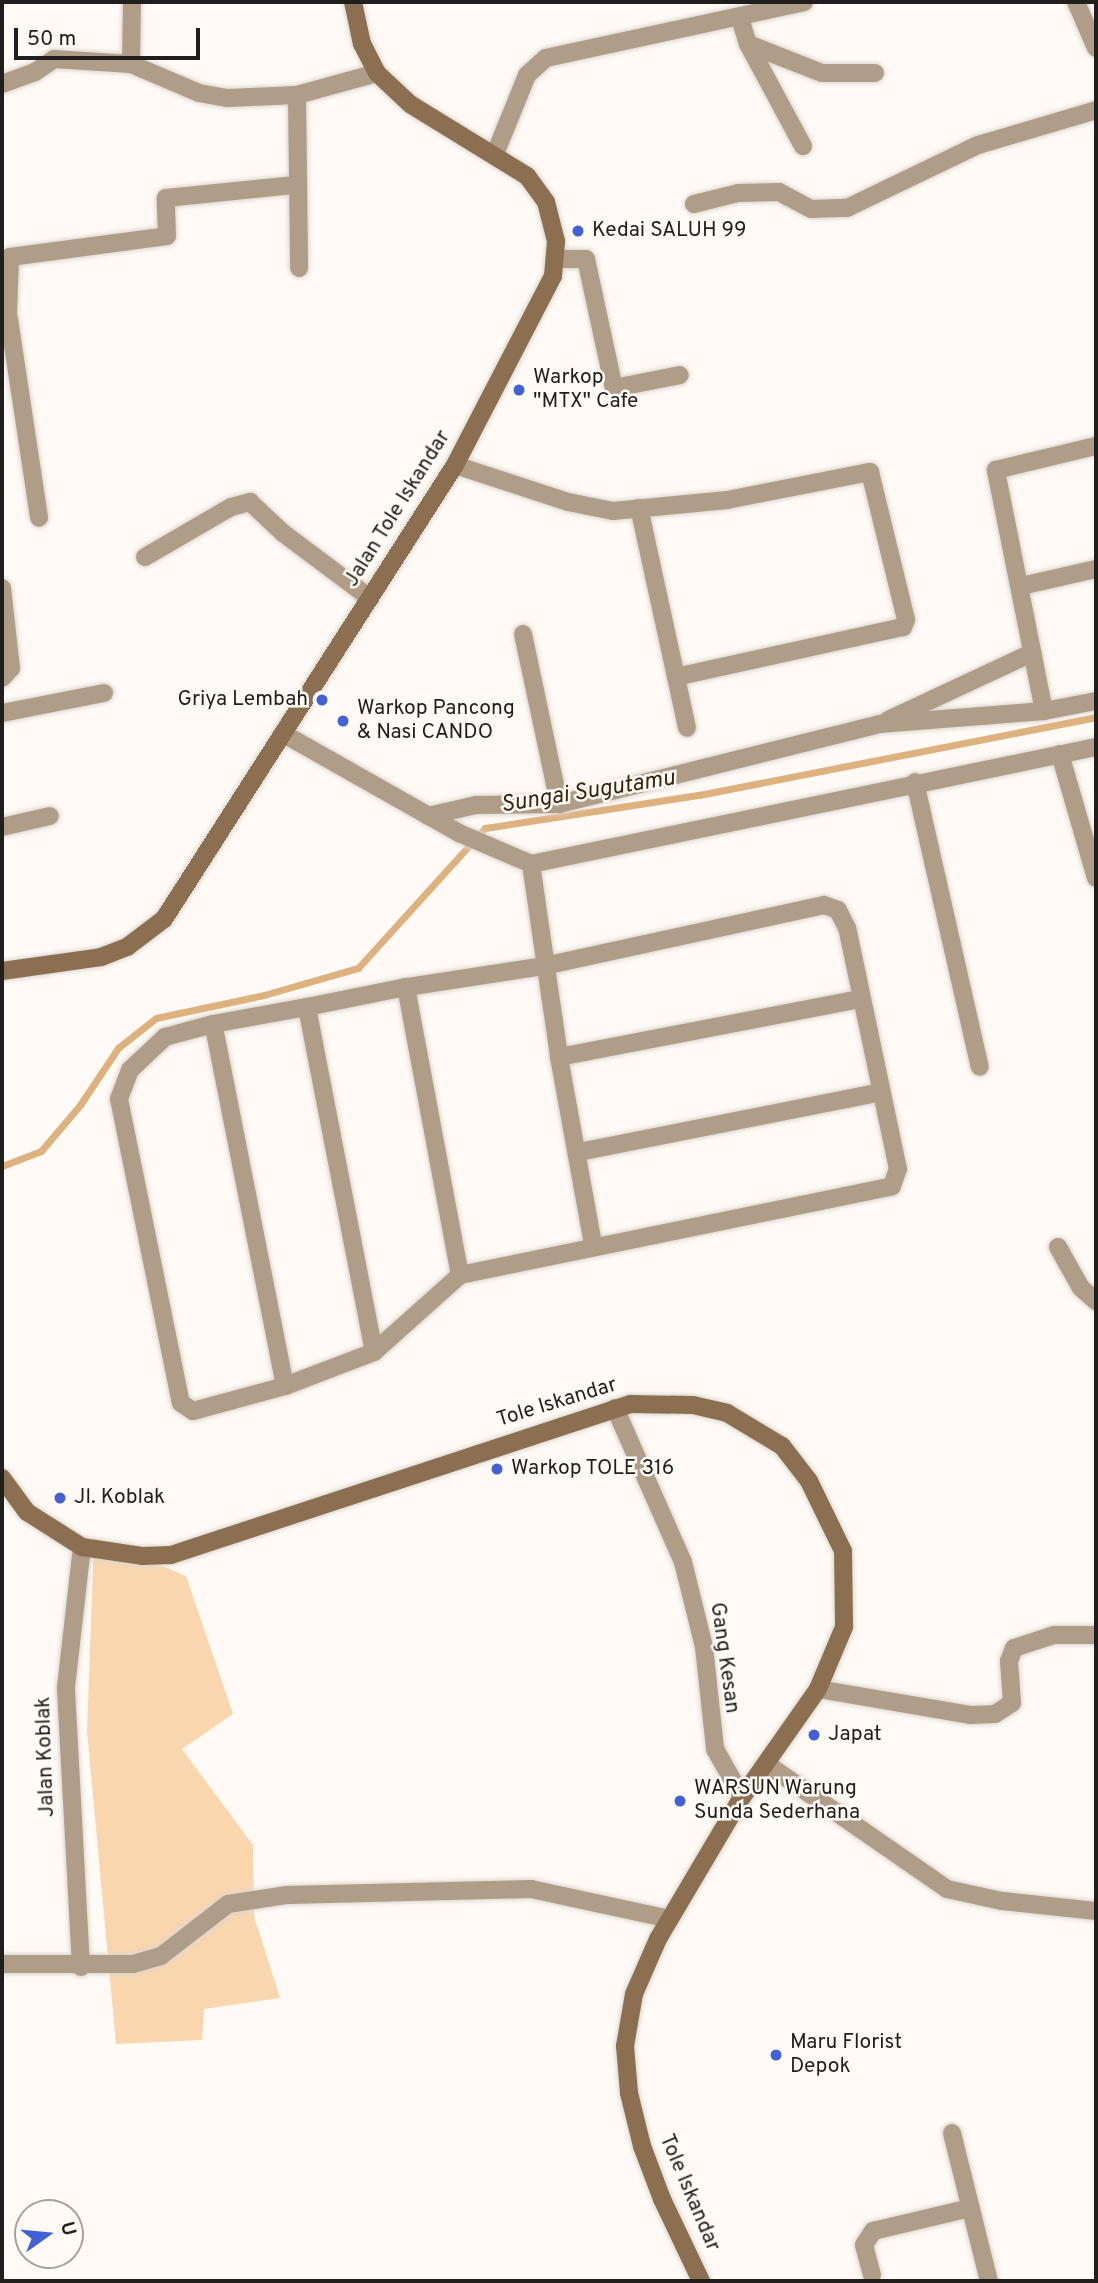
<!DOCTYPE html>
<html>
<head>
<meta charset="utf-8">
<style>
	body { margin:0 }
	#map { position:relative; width:1098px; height:2283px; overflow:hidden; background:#fffaf5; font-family:Overpass,sans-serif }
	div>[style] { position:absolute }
	.green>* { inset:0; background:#fad6af }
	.stream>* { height:7px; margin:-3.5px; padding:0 3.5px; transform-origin:3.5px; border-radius:3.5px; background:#deb27f }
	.roads { filter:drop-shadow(0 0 2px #dbd7d2) drop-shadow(0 0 2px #dbd7d2) }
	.minor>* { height:18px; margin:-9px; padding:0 9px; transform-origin:9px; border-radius:9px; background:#b09d87 }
	.secondary>* { height:18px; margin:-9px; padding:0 9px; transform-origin:9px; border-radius:9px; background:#8b6f50 }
	.dots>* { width:19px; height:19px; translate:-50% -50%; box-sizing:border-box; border:4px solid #fffaf5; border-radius:50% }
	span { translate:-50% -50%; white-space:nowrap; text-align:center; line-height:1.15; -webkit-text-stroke:5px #fffaf5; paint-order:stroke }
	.poi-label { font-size:21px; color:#211f1d }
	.left { translate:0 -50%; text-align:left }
	.right { translate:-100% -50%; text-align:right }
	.street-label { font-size:21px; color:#211f1d }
	.water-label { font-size:23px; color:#38250e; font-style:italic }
	.frame { position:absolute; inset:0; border:4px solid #211f1d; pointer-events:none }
	.north { position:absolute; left:14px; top:2199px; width:70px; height:70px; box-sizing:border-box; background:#fffaf5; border:2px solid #a6a29f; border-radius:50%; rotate:75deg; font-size:19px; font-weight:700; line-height:28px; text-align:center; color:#211f1d }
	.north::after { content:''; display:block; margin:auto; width:24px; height:32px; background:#4161d4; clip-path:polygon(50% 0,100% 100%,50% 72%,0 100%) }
	.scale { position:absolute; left:14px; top:28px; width:186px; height:32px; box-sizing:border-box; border:4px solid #211f1d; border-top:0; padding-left:9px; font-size:21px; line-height:24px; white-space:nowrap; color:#211f1d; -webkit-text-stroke:5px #fffaf5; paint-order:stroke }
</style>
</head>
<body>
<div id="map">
	<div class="green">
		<i style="clip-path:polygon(94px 1538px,186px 1576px,233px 1714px,182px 1749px,253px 1845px,254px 1916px,280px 1998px,204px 2009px,202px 2040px,116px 2044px,87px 1731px)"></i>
	</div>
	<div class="stream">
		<i style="left:2px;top:1166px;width:42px;rotate:-21deg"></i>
		<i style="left:41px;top:1151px;width:60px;rotate:-49.7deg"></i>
		<i style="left:80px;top:1105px;width:69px;rotate:-56.3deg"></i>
		<i style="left:118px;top:1048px;width:48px;rotate:-38.3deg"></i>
		<i style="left:156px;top:1018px;width:110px;rotate:-12deg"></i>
		<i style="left:264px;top:995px;width:98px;rotate:-16deg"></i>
		<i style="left:358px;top:968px;width:189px;rotate:-47.8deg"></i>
		<i style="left:485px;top:828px;width:217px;rotate:-8.8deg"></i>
		<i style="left:699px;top:795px;width:405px;rotate:-11.1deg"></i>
	</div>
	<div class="roads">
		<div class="minor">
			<i style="left:1076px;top:2px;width:50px;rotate:66.5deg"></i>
			<i style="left:740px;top:18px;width:27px;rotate:73deg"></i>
			<i style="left:748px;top:44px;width:116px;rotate:61.7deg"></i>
			<i style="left:748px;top:44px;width:79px;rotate:21.4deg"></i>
			<i style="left:822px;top:73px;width:53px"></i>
			<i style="left:131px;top:64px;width:62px;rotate:-89.1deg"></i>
			<i style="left:2px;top:84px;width:35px;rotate:-20deg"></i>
			<i style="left:35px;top:72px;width:23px;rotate:-34deg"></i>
			<i style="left:54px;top:59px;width:77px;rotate:3.7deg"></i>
			<i style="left:131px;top:64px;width:74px;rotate:23.1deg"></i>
			<i style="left:199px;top:93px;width:29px;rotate:10deg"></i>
			<i style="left:228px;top:98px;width:69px;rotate:-2.5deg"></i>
			<i style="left:297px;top:95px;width:83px;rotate:-15.4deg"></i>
			<i style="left:297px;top:95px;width:173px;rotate:89.3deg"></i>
			<i style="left:495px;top:154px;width:85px;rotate:-67.9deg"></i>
			<i style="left:527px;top:75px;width:25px;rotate:-42deg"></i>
			<i style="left:546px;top:58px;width:264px;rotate:-12.2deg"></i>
			<i style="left:694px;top:204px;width:45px;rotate:-14deg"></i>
			<i style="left:738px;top:193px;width:41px;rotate:-1.4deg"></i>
			<i style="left:779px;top:192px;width:36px;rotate:28deg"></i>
			<i style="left:811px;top:209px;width:36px;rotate:-2deg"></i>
			<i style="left:847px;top:208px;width:145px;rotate:-25.7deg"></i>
			<i style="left:978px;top:145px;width:123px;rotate:-16.5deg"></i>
			<i style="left:556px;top:259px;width:30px"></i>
			<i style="left:586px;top:259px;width:132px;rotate:77.8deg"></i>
			<i style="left:614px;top:388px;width:67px;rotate:-11.1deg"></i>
			<i style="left:2px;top:309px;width:12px;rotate:55deg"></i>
			<i style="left:9px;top:319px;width:201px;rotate:81.4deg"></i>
			<i style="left:8px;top:315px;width:58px;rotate:-88deg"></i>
			<i style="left:10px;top:257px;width:158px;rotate:-7.6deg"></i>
			<i style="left:167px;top:236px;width:38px;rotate:-92deg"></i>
			<i style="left:166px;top:198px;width:130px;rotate:-5.8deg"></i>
			<i style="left:455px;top:465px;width:119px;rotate:18.1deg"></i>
			<i style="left:568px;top:502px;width:46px;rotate:11.3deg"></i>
			<i style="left:613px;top:511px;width:115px;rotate:-5.5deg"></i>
			<i style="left:727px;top:500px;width:146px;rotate:-11.1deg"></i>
			<i style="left:870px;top:472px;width:152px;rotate:76.3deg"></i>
			<i style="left:906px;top:620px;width:8px;rotate:113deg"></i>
			<i style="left:903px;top:627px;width:232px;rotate:167.6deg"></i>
			<i style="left:676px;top:677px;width:173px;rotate:-102.3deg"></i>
			<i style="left:145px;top:557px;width:99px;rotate:-30.2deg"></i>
			<i style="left:231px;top:507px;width:20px;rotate:-15deg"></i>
			<i style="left:250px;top:502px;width:45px;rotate:43.2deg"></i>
			<i style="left:283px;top:533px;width:109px;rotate:36.8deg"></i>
			<i style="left:1021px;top:586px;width:77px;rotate:-12.8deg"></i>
			<i style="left:2px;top:588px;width:81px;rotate:83.6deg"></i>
			<i style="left:11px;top:668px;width:13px;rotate:132deg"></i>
			<i style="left:523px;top:634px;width:174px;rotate:78deg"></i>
			<i style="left:559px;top:804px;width:330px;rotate:-14deg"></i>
			<i style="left:879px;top:724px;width:166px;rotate:-4.5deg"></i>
			<i style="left:1044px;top:711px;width:53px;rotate:-10.9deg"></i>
			<i style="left:676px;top:677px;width:52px;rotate:77.8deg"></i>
			<i style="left:1044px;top:711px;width:246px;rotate:-101.3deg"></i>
			<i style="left:996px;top:470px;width:103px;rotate:-13.5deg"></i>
			<i style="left:2px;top:713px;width:104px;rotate:-11.1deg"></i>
			<i style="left:888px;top:720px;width:159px;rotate:-25deg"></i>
			<i style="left:284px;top:734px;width:201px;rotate:29.5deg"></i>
			<i style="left:459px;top:833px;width:78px;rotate:23.3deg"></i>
			<i style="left:531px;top:864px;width:577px;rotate:-11.7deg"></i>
			<i style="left:1060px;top:754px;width:129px;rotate:73.8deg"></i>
			<i style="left:915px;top:782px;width:292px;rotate:77.2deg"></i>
			<i style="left:428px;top:816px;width:49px;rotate:-12.9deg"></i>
			<i style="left:476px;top:805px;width:83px;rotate:-0.7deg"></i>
			<i style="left:2px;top:827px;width:49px;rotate:-12.9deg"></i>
			<i style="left:531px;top:864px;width:195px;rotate:81.7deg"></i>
			<i style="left:559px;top:1057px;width:190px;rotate:79.7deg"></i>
			<i style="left:213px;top:1024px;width:50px;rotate:164.8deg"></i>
			<i style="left:165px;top:1037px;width:48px;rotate:136.7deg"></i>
			<i style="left:130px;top:1070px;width:31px;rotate:111deg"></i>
			<i style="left:119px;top:1099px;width:310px;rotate:78.5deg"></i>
			<i style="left:181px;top:1403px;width:14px;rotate:34deg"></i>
			<i style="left:193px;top:1411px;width:95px;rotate:-15.2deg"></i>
			<i style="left:285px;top:1386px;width:95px;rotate:-20.9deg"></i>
			<i style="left:374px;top:1352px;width:115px;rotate:-41.8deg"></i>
			<i style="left:460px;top:1275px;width:441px;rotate:-11.6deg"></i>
			<i style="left:892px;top:1186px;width:18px;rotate:-71deg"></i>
			<i style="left:898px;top:1169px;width:246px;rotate:-101.9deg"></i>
			<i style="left:847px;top:928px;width:20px;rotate:-117deg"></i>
			<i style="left:838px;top:910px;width:15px;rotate:-160deg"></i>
			<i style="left:824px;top:905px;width:287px;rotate:167.7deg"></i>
			<i style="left:544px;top:966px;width:140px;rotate:171.3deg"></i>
			<i style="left:406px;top:987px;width:293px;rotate:79.4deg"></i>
			<i style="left:559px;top:1057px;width:307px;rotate:-10.9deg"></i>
			<i style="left:579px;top:1152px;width:308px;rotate:-11.2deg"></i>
			<i style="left:1058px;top:1247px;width:47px;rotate:60.7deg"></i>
			<i style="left:1081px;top:1288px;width:20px;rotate:41deg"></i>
			<i style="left:374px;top:1352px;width:351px;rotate:-101deg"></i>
			<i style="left:307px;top:1007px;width:101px;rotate:-11.4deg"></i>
			<i style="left:285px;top:1386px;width:369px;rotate:-101.2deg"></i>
			<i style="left:213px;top:1024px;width:96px;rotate:-10.3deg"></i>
			<i style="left:615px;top:1408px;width:168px;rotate:66.2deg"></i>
			<i style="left:683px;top:1562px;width:88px;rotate:76.1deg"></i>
			<i style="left:704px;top:1647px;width:103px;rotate:83.8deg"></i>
			<i style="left:715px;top:1749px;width:55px;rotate:60.6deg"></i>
			<i style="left:818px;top:1689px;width:154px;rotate:9.7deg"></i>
			<i style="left:970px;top:1715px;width:25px;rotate:-2deg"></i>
			<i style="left:995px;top:1714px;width:20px;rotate:-33deg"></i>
			<i style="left:1012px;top:1703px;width:42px;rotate:-94.1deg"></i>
			<i style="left:1009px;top:1661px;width:14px;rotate:-69deg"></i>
			<i style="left:1014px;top:1648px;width:42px;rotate:-18deg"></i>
			<i style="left:1054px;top:1635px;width:42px"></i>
			<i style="left:768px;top:1765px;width:218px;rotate:34.7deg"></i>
			<i style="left:947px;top:1889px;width:56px;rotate:12.3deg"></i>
			<i style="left:1002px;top:1901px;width:95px;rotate:6.1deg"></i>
			<i style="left:2px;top:1964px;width:131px"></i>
			<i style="left:133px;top:1964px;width:29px;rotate:-16deg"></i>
			<i style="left:161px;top:1956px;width:85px;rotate:-37.8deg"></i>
			<i style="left:228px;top:1904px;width:60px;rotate:-8.7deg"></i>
			<i style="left:287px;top:1895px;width:244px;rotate:-1.4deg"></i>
			<i style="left:531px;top:1889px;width:142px;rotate:12.2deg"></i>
			<i style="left:81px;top:1967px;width:280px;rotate:-93.1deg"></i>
			<i style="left:66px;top:1687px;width:141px;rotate:-83.5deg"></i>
			<i style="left:952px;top:2133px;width:153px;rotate:76deg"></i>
			<i style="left:872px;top:2275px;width:31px;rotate:-105deg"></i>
			<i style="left:864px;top:2245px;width:17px;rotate:-57deg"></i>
			<i style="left:873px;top:2231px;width:100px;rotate:-13.3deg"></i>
		</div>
		<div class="secondary">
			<i style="left:2px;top:971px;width:100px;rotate:-8deg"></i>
			<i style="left:101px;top:957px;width:28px;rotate:-21deg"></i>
			<i style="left:127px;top:947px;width:46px;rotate:-37.1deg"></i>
			<i style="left:164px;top:919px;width:539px;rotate:-57.34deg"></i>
			<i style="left:455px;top:465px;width:213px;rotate:-62.6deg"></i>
			<i style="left:553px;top:276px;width:35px;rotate:-85deg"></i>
			<i style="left:556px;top:241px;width:40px;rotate:-104.4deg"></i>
			<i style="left:546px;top:202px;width:32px;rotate:-126deg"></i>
			<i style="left:527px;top:176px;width:137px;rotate:-148.4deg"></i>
			<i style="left:410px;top:104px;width:45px;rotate:-136.8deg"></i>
			<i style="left:377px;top:73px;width:33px;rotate:-117deg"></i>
			<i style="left:362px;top:44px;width:43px;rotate:-102.1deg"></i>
			<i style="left:2px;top:1478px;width:42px;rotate:53.7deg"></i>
			<i style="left:27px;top:1512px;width:65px;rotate:32.5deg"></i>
			<i style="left:82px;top:1547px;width:62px;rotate:8.4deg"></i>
			<i style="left:143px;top:1556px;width:28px;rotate:-2deg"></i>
			<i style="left:171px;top:1555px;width:484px;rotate:-18.2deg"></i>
			<i style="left:631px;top:1404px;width:62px;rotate:0.9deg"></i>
			<i style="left:693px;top:1405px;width:35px;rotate:13deg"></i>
			<i style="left:727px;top:1413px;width:64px;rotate:31deg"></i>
			<i style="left:782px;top:1446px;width:44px;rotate:52.4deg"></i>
			<i style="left:809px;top:1481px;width:78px;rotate:64.1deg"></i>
			<i style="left:843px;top:1551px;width:76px;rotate:89.2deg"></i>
			<i style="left:844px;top:1627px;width:67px;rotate:112.8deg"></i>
			<i style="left:818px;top:1689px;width:132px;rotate:125.1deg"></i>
			<i style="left:742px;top:1797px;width:165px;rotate:120.6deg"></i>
			<i style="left:658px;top:1939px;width:60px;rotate:113.6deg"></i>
			<i style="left:634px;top:1994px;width:53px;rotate:99.8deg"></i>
			<i style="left:625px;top:2046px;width:47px;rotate:85.1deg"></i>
			<i style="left:629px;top:2093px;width:55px;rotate:76.2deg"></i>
			<i style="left:642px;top:2146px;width:57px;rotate:69.3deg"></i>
			<i style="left:662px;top:2199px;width:91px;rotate:64.6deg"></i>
		</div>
	</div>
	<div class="dots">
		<i style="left:578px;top:231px;background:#4161d4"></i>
		<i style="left:519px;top:390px;background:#4161d4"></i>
		<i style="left:322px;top:700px;background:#4161d4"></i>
		<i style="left:343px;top:721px;background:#4161d4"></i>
		<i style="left:497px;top:1469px;background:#4161d4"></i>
		<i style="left:60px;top:1498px;background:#4161d4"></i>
		<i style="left:814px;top:1735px;background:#4161d4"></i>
		<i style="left:680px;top:1801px;background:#4161d4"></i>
		<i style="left:776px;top:2055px;background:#4161d4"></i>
	</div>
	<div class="poi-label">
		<span class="left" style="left:592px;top:231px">Kedai SALUH 99</span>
		<span class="left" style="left:533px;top:390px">Warkop<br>"MTX" Cafe</span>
		<span class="right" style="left:308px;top:700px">Griya Lembah</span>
		<span class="left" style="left:357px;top:721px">Warkop Pancong<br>&amp; Nasi CANDO</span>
		<span class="left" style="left:511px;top:1469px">Warkop TOLE 316</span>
		<span class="left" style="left:74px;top:1498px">Jl. Koblak</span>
		<span class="left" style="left:828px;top:1735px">Japat</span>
		<span class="left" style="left:694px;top:1801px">WARSUN Warung<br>Sunda Sederhana</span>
		<span class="left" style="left:790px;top:2055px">Maru Florist<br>Depok</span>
	</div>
	<div class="street-label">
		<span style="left:398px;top:509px;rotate:-58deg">Jalan Tole Iskandar</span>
		<span style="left:557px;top:1403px;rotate:-17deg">Tole Iskandar</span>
		<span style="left:724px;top:1658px;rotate:82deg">Gang Kesan</span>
		<span style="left:46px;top:1757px;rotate:-92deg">Jalan Koblak</span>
		<span style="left:689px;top:2193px;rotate:67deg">Tole Iskandar</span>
	</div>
	<div class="water-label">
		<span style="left:588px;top:793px;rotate:-9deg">Sungai Sugutamu</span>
	</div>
	<div class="frame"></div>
	<div class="north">U</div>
	<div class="scale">50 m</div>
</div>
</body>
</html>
